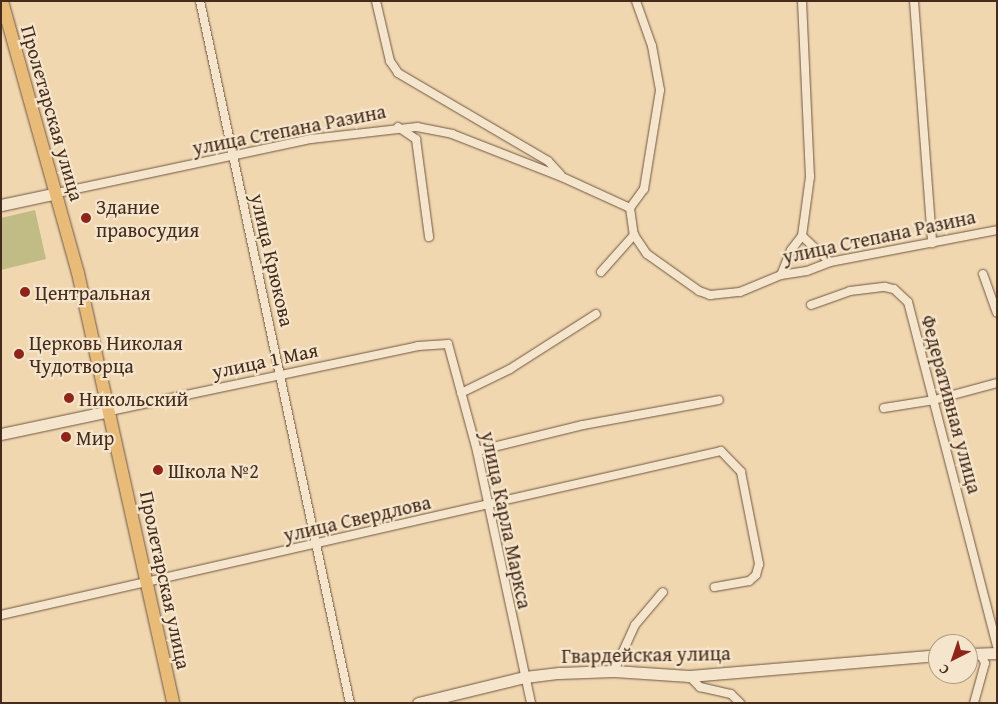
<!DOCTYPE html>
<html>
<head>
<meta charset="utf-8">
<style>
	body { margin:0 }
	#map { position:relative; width:998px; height:704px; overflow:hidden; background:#f0d7b0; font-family:"Gentium Book Plus",serif }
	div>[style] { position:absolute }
	.green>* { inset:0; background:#c1bc86 }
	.roads { filter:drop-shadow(0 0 1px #705640) drop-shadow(0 0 1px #705640) }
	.street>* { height:8px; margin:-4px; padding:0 4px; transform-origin:4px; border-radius:4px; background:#f5e5cc }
	.secondary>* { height:11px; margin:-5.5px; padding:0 5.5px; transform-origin:5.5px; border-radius:5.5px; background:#f5e5cc }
	.primary>* { height:12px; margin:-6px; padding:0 6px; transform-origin:6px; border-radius:6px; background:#e8bc78 }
	.dots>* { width:14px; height:14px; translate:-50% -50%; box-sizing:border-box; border:2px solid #f5e5cc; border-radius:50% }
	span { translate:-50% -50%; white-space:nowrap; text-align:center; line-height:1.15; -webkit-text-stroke:4.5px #f5e5cc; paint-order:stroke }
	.street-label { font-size:20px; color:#452b1b }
	.poi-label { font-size:20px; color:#452b1b }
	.left { translate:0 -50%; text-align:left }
	.frame { position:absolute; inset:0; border:2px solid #452b1b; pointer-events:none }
	.north { position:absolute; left:928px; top:634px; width:50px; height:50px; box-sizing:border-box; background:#f5e5cc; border:1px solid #af9b85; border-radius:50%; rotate:221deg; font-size:14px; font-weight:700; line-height:20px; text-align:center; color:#452b1b }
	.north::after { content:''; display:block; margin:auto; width:18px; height:22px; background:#8f2418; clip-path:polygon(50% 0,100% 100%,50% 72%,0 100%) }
</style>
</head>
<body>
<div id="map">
	<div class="green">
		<i style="clip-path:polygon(35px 210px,46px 259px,1px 270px,1px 218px)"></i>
	</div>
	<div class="roads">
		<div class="street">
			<i style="left:200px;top:1px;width:718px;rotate:77.94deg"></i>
			<i style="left:376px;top:1px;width:62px;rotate:76.9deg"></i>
			<i style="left:390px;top:61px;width:14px;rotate:56deg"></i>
			<i style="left:398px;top:73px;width:174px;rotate:30.4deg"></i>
			<i style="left:548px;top:161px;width:18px;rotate:47deg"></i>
			<i style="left:914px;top:1px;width:243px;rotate:85.7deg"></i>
			<i style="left:398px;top:127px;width:22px;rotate:34deg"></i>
			<i style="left:416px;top:139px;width:99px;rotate:82.4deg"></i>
			<i style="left:57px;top:193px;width:260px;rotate:-12deg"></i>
			<i style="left:311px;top:139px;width:107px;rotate:-6.5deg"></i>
			<i style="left:417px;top:127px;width:36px;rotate:11deg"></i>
			<i style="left:452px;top:134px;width:118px;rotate:21.4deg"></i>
			<i style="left:562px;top:177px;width:75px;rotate:24.5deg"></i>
			<i style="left:630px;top:208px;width:27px;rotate:82deg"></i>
			<i style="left:634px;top:235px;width:23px;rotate:56deg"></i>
			<i style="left:647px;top:254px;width:64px;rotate:35.4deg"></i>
			<i style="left:699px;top:291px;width:12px;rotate:20deg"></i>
			<i style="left:710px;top:295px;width:30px;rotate:-6deg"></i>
			<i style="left:740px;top:292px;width:44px;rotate:-22.5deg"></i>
			<i style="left:781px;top:275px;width:26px;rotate:-9deg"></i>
			<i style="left:807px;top:271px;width:25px;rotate:-21deg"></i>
			<i style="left:830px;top:262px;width:170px;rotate:-10.8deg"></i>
			<i style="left:630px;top:208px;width:24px;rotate:-54deg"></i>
			<i style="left:644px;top:189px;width:100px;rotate:-80.8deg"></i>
			<i style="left:660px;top:90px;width:45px;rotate:-100.3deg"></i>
			<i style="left:652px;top:46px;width:48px;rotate:-109.6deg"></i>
			<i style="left:802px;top:236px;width:38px;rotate:43deg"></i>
			<i style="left:601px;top:272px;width:50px;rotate:-48.3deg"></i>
			<i style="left:983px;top:274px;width:41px;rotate:70.3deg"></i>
			<i style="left:781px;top:275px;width:27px;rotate:-68deg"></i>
			<i style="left:791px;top:250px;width:18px;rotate:-52deg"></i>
			<i style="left:802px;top:236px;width:60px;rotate:-82.3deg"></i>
			<i style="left:810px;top:177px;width:176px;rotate:-92.6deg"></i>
			<i style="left:811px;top:305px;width:41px;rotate:-19.7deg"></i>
			<i style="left:850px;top:291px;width:35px;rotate:-7deg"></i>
			<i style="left:885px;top:287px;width:9px;rotate:13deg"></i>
			<i style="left:894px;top:289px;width:19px;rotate:43deg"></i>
			<i style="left:908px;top:302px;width:355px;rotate:75.5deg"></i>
			<i style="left:461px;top:393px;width:55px;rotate:-26.1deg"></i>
			<i style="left:510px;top:369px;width:102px;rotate:-32.6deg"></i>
			<i style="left:884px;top:408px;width:51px;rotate:-9.1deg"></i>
			<i style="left:934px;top:400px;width:65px;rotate:-15.1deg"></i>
			<i style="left:110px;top:411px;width:315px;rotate:-11.9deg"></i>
			<i style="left:418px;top:346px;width:30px;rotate:-4deg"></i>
			<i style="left:448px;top:344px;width:111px;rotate:74.8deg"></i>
			<i style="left:477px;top:451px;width:258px;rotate:77.9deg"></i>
			<i style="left:477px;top:451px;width:109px;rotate:-13.8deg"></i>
			<i style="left:583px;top:425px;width:138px;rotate:-10.4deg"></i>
			<i style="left:1px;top:615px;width:738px;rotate:-12.83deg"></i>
			<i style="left:721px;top:451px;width:29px;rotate:46deg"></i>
			<i style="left:741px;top:472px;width:94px;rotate:78.9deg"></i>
			<i style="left:759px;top:564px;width:11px;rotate:105deg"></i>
			<i style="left:756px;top:575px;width:9px;rotate:139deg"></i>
			<i style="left:749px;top:581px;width:35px;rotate:170deg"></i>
			<i style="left:614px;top:671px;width:51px;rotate:-65.5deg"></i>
			<i style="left:635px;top:625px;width:43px;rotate:-49.7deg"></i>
			<i style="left:689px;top:676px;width:16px;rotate:45deg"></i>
			<i style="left:700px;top:687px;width:32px;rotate:13deg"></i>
			<i style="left:731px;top:694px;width:13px;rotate:45deg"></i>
			<i style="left:974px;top:703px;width:41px;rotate:-74.6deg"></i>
			<i style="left:985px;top:663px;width:11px;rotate:-117deg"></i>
		</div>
		<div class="secondary">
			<i style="left:1px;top:205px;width:57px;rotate:-12.1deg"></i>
			<i style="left:1px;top:434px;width:111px;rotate:-11.9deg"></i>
			<i style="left:968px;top:654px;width:29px;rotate:-2deg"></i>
			<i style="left:418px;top:703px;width:110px;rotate:-13.7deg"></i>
			<i style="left:525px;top:677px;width:34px;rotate:-7deg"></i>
			<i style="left:559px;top:673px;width:55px;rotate:-2.1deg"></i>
			<i style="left:614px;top:671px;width:75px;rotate:3.8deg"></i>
			<i style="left:689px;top:676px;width:250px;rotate:-4.8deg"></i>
		</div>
		<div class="primary">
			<i style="left:2px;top:1px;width:282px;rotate:74.4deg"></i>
			<i style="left:78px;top:273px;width:440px;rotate:77.5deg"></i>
		</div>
	</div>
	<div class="dots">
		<i style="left:86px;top:218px;background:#8f2418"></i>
		<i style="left:25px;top:292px;background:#8f2418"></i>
		<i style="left:19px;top:354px;background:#8f2418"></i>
		<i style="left:69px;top:398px;background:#8f2418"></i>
		<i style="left:66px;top:437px;background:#8f2418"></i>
		<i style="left:158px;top:470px;background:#8f2418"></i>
	</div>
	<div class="street-label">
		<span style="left:53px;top:113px;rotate:74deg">Пролетарская улица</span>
		<span style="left:289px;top:129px;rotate:-11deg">улица Степана Разина</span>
		<span style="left:879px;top:236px;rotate:-12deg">улица Степана Разина</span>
		<span style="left:273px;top:260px;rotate:77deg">улица Крюкова</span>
		<span style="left:265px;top:360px;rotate:-12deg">улица 1 Мая</span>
		<span style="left:952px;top:404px;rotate:75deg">Федеративная улица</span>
		<span style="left:357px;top:518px;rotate:-13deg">улица Свердлова</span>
		<span style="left:507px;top:520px;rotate:78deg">улица Карла Маркса</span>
		<span style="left:166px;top:580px;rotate:78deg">Пролетарская улица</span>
		<span style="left:646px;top:654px;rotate:-1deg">Гвардейская улица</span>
	</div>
	<div class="poi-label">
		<span class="left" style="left:96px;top:218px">Здание<br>правосудия</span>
		<span class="left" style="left:35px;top:292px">Центральная</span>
		<span class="left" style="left:29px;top:354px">Церковь Николая<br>Чудотворца</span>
		<span class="left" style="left:79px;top:398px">Никольский</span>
		<span class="left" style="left:76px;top:437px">Мир</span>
		<span class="left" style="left:168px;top:470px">Школа №2</span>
	</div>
	<div class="frame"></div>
	<div class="north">С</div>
</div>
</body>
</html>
